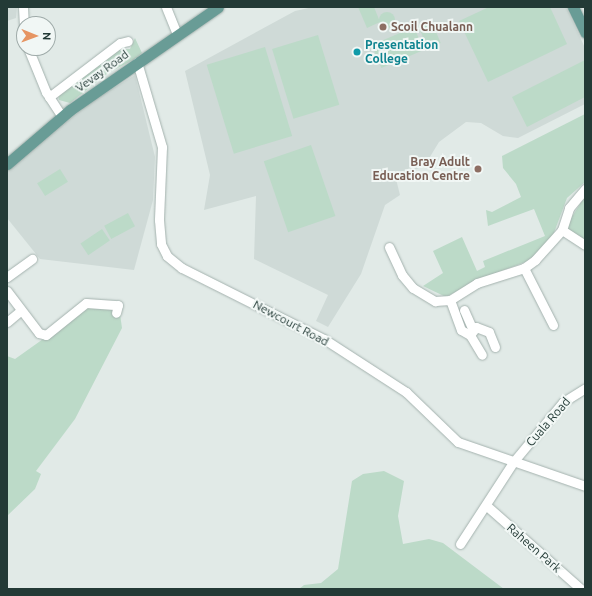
<!DOCTYPE html>
<html>
<head>
<meta charset="utf-8">
<style>
	body { margin:0 }
	#map { position:relative; width:592px; height:596px; overflow:hidden; background:#e1eae7; font-family:Ubuntu,sans-serif }
	div>[style] { position:absolute }
	.built>* { inset:0; background:#cfdad7 }
	.green>* { inset:0; background:#bcdac8; transform-origin:0 0 }
	.round { border-radius:50% }
	.roads { filter:drop-shadow(0 0 1px #a4b2ae) drop-shadow(0 0 1px #a4b2ae) }
	.minor>* { height:9px; margin:-4.5px; padding:0 4.5px; transform-origin:4.5px; border-radius:4.5px; background:#fff }
	.major>* { height:11px; margin:-5.5px; padding:0 5.5px; transform-origin:5.5px; border-radius:5.5px; background:#699c96 }
	.dots>* { width:11px; height:11px; translate:-50% -50%; box-sizing:border-box; border:2px solid #f1f7f5; border-radius:50% }
	span { translate:-50% -50%; white-space:nowrap; text-align:center; line-height:1.15; -webkit-text-stroke:4px #f1f7f5; paint-order:stroke }
	.education-label { font-size:12px; color:#785e54; font-weight:700 }
	.left { translate:0 -50%; text-align:left }
	.right { translate:-100% -50%; text-align:right }
	.culture-label { font-size:12px; color:#0d838f; font-weight:700 }
	.street-label { font-size:12px; color:#233a36 }
	.frame { position:absolute; inset:0; border:8px solid #233a36; pointer-events:none }
	.north { position:absolute; left:16px; top:16px; width:40px; height:40px; box-sizing:border-box; background:#f1f7f5; border:1px solid #9faba9; border-radius:50%; rotate:91deg; font-size:11px; font-weight:700; line-height:16px; text-align:center; color:#233a36 }
	.north::after { content:''; display:block; margin:auto; width:14px; height:18px; background:#e69563; clip-path:polygon(50% 0,100% 100%,50% 72%,0 100%) }
</style>
</head>
<body>
<div id="map">
	<div class="built">
		<i style="clip-path:polygon(7px 7px,17px 7px,16px 18px,7px 21px)"></i>
		<i style="clip-path:polygon(313px 7px,566px 7px,585px 48px,585px 104px,518px 138px,503px 136px,481px 123px,466px 122px,439px 142px,425px 165px,396px 179px,400px 195px,385px 205px,361px 274px,328px 327px,316px 321px,328px 295px,254px 259px,256px 196px,204px 210px,210px 175px,185px 71px,295px 11px)"></i>
		<i style="clip-path:polygon(135px 75px,155px 157px,153px 200px,134px 270px,40px 259px,7px 218px,7px 170px,91px 102px)"></i>
	</div>
	<div class="green">
		<i style="clip-path:polygon(358px 7px,374px 7px,380px 22px,367px 28px)"></i>
		<i style="clip-path:polygon(489px 7px,550px 7px,567px 44px,488px 82px,459px 21px)"></i>
		<i class="round" style="left:379px;top:12px;width:16px;height:16px"></i>
		<i style="left:431px;top:20px;width:25px;height:14px;rotate:67deg"></i>
		<i style="left:414px;top:27px;width:25px;height:46px;rotate:67deg"></i>
		<i style="left:318px;top:35px;width:73px;height:48px;rotate:73deg"></i>
		<i style="clip-path:polygon(135px 38px,142px 53px,135px 59px,108px 73px,70px 103px,59px 100px,58px 95px,117px 49px,130px 49px)"></i>
		<i style="left:265px;top:47px;width:93px;height:61px;rotate:73deg"></i>
		<i style="clip-path:polygon(585px 60px,585px 97px,527px 127px,512px 97px)"></i>
		<i style="clip-path:polygon(585px 114px,585px 182px,567px 198px,552px 238px,528px 261px,477px 280px,446px 297px,423px 286px,443px 273px,433px 251px,462px 237px,477px 271px,485px 267px,483px 261px,545px 236px,534px 209px,488px 226px,486px 210px,492px 212px,521px 197px,516px 184px,503px 168px,502px 156px)"></i>
		<i style="left:311px;top:145px;width:75px;height:50px;rotate:71deg"></i>
		<i style="left:60px;top:169px;width:15px;height:27px;rotate:58deg"></i>
		<i style="clip-path:polygon(585px 196px,585px 242px,568px 229px,568px 223px)"></i>
		<i style="left:128px;top:213px;width:15px;height:27px;rotate:62deg"></i>
		<i style="left:102px;top:229px;width:14px;height:26px;rotate:56deg"></i>
		<i style="clip-path:polygon(91px 305px,109px 307px,120px 314px,122px 328px,75px 419px,36px 471px,41px 474px,35px 489px,7px 516px,7px 356px,15px 359px)"></i>
		<i style="clip-path:polygon(384px 471px,404px 481px,398px 516px,403px 544px,429px 539px,443px 543px,504px 589px,299px 589px,304px 585px,321px 583px,338px 569px,352px 481px,363px 474px)"></i>
	</div>
	<div class="roads">
		<div class="minor">
			<i style="left:23px;top:7px;width:22px;rotate:87deg"></i>
			<i style="left:166px;top:7px;width:29px;rotate:68deg"></i>
			<i style="left:28px;top:48px;width:48px;rotate:67.8deg"></i>
			<i style="left:46px;top:92px;width:30px;rotate:57deg"></i>
			<i style="left:137px;top:62px;width:89px;rotate:73.6deg"></i>
			<i style="left:162px;top:147px;width:73px;rotate:92.4deg"></i>
			<i style="left:159px;top:220px;width:24px;rotate:85deg"></i>
			<i style="left:161px;top:244px;width:13px;rotate:63deg"></i>
			<i style="left:167px;top:256px;width:19px;rotate:39deg"></i>
			<i style="left:182px;top:268px;width:159px;rotate:26.6deg"></i>
			<i style="left:324px;top:339px;width:98px;rotate:32.9deg"></i>
			<i style="left:406px;top:392px;width:72px;rotate:43.9deg"></i>
			<i style="left:458px;top:442px;width:134px;rotate:19.1deg"></i>
			<i style="left:49px;top:97px;width:89px;rotate:-37.3deg"></i>
			<i style="left:120px;top:43px;width:8px;rotate:-14deg"></i>
			<i style="left:562px;top:230px;width:27px;rotate:33deg"></i>
			<i style="left:389px;top:247px;width:31px;rotate:65deg"></i>
			<i style="left:402px;top:275px;width:17px;rotate:50deg"></i>
			<i style="left:413px;top:288px;width:26px;rotate:31deg"></i>
			<i style="left:435px;top:301px;width:15px;rotate:-4deg"></i>
			<i style="left:524px;top:268px;width:64px;rotate:63deg"></i>
			<i style="left:7px;top:277px;width:31px;rotate:-36deg"></i>
			<i style="left:7px;top:291px;width:53px;rotate:52.7deg"></i>
			<i style="left:39px;top:333px;width:7px;rotate:16deg"></i>
			<i style="left:46px;top:335px;width:51px;rotate:-38.7deg"></i>
			<i style="left:86px;top:303px;width:32px;rotate:4deg"></i>
			<i style="left:118px;top:305px;width:8px;rotate:104deg"></i>
			<i style="left:464px;top:310px;width:22px;rotate:66deg"></i>
			<i style="left:7px;top:322px;width:17px;rotate:-40deg"></i>
			<i style="left:470px;top:335px;width:23px;rotate:59deg"></i>
			<i style="left:495px;top:347px;width:16px;rotate:-112deg"></i>
			<i style="left:489px;top:332px;width:14px;rotate:-159deg"></i>
			<i style="left:476px;top:327px;width:10px;rotate:127deg"></i>
			<i style="left:470px;top:335px;width:10px;rotate:-151deg"></i>
			<i style="left:461px;top:330px;width:32px;rotate:-110deg"></i>
			<i style="left:450px;top:300px;width:32px;rotate:-32deg"></i>
			<i style="left:477px;top:283px;width:49px;rotate:-17.7deg"></i>
			<i style="left:524px;top:268px;width:14px;rotate:-36deg"></i>
			<i style="left:535px;top:260px;width:40px;rotate:-48deg"></i>
			<i style="left:562px;top:230px;width:23px;rotate:-72deg"></i>
			<i style="left:569px;top:208px;width:25px;rotate:-50deg"></i>
			<i style="left:488px;top:507px;width:124px;rotate:41.4deg"></i>
			<i style="left:460px;top:544px;width:99px;rotate:-57deg"></i>
			<i style="left:514px;top:461px;width:77px;rotate:-50.3deg"></i>
			<i style="left:563px;top:402px;width:26px;rotate:-32deg"></i>
		</div>
		<div class="major">
			<i style="left:573px;top:7px;width:28px;rotate:64deg"></i>
			<i style="left:7px;top:164px;width:83px;rotate:-40.6deg"></i>
			<i style="left:70px;top:110px;width:180px;rotate:-34.8deg"></i>
		</div>
	</div>
	<div class="dots">
		<i style="left:383px;top:27px;background:#8d6e63"></i>
		<i style="left:357px;top:52px;background:#0f9aa8"></i>
		<i style="left:478px;top:169px;background:#8d6e63"></i>
	</div>
	<div class="education-label">
		<span class="left" style="left:391px;top:27px">Scoil Chualann</span>
		<span class="right" style="left:470px;top:169px">Bray Adult<br>Education Centre</span>
	</div>
	<div class="culture-label">
		<span class="left" style="left:365px;top:52px">Presentation<br>College</span>
	</div>
	<div class="street-label">
		<span style="left:102px;top:71px;rotate:-36deg">Vevay Road</span>
		<span style="left:291px;top:323px;rotate:28deg">Newcourt Road</span>
		<span style="left:548px;top:422px;rotate:-49deg">Cuala Road</span>
		<span style="left:534px;top:548px;rotate:41deg">Raheen Park</span>
	</div>
	<div class="frame"></div>
	<div class="north">N</div>
</div>
</body>
</html>
